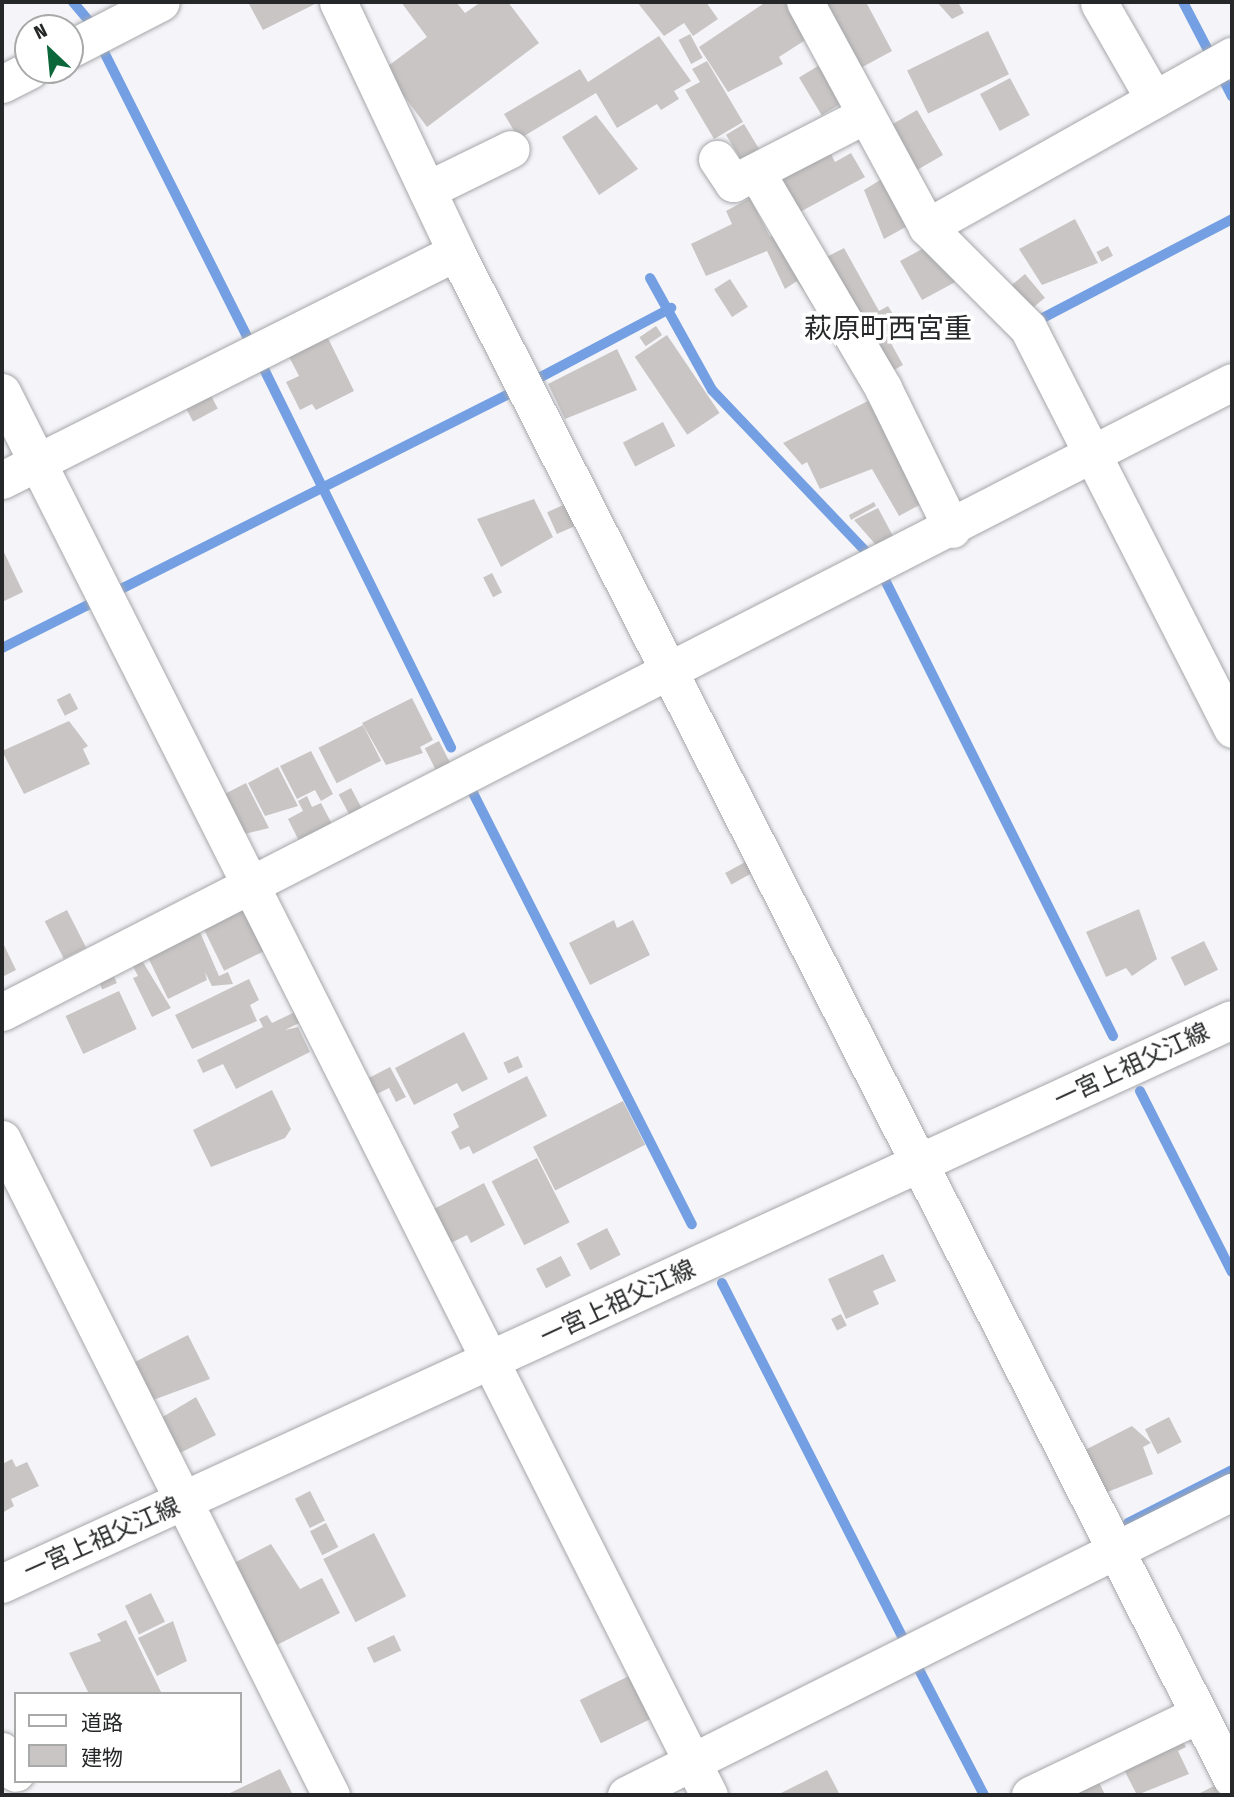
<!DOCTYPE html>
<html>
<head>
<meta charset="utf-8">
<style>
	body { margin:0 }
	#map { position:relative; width:1234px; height:1797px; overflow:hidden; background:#f5f5f9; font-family:"Fira Sans Condensed","Noto Sans JP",sans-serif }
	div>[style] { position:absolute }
	.stream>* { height:10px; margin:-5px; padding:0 5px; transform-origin:5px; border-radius:5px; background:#749fe3 }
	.building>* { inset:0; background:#c9c5c4; transform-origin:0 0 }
	.roads { filter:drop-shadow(0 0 2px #a6a7aa) drop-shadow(0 0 2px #a6a7aa) }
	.street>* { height:37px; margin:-18.5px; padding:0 18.5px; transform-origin:18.5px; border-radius:18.5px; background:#fff }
	.secondary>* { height:38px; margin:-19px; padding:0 19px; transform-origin:19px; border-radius:19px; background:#fff }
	span { translate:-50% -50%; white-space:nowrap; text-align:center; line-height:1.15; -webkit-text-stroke:7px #fff; paint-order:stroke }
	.street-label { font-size:24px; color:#262728 }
	.quarter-label { font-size:28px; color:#262728 }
	.frame { position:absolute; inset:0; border:4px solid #262728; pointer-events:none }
	.legend { position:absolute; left:14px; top:1692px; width:228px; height:91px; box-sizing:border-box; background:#fff; border:2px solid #a8a9a9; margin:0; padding:9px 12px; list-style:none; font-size:21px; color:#262728 }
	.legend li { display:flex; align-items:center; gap:14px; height:35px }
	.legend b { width:35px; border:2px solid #a8a9a9 }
	.north { position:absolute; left:14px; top:14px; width:70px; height:70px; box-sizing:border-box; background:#fff; border:2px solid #a8a9a9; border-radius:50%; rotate:334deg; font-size:19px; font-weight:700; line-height:28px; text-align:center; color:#262728 }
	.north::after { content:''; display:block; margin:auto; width:24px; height:32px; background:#0b673a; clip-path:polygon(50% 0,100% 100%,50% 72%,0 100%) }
</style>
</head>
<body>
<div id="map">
	<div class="stream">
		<i style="left:73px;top:2px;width:25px;rotate:50deg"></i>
		<i style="left:1183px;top:2px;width:56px;rotate:62.5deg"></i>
		<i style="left:100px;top:44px;width:329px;rotate:63.3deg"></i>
		<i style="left:1222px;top:77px;width:22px;rotate:63deg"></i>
		<i style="left:650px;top:278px;width:128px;rotate:61deg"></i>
		<i style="left:712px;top:390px;width:226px;rotate:46.4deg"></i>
		<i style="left:1037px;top:321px;width:220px;rotate:-27.6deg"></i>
		<i style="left:261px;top:363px;width:429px;rotate:63.7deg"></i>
		<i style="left:537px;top:379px;width:152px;rotate:-27.9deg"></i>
		<i style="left:884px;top:578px;width:512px;rotate:63.43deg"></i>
		<i style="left:113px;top:593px;width:448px;rotate:-26.7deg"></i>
		<i style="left:2px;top:648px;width:101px;rotate:-26.6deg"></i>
		<i style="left:471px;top:789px;width:488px;rotate:63.1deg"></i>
		<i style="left:1140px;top:1091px;width:203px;rotate:63.1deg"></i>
		<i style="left:722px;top:1283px;width:401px;rotate:63deg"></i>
		<i style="left:1128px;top:1523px;width:117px;rotate:-27deg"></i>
		<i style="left:913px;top:1658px;width:154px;rotate:62.6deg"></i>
	</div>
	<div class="building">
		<i style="clip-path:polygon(248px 2px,314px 2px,315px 4px,263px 30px)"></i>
		<i style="clip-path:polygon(401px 2px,456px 2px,465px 13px,481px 2px,508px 2px,539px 43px,427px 127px,384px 69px,427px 37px)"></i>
		<i style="clip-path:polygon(637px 2px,706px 2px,718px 19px,693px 36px,684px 23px,664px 36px)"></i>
		<i style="clip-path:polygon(766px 2px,791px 2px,813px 35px,779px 57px,783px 64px,728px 92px,699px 47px)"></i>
		<i style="clip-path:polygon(818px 2px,866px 2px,892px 51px,855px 71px)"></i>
		<i style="clip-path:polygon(937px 2px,958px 2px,964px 13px,952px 19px)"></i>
		<i style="left:988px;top:31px;width:48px;height:90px;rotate:64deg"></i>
		<i style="left:690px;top:34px;width:27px;height:13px;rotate:62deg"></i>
		<i style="clip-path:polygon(659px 36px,691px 81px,674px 91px,679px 99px,661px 110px,657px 104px,617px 128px,596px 93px,519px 139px,504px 114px,580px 69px,588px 82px)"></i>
		<i style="clip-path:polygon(707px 61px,743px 122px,714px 139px,685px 90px,700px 82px,692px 69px)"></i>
		<i style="left:823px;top:63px;width:44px;height:28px;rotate:59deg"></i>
		<i style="left:1010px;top:78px;width:42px;height:34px;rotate:62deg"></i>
		<i style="left:917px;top:110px;width:52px;height:37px;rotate:60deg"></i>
		<i style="clip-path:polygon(596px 115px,638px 169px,599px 195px,562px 137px)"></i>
		<i style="left:744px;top:124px;width:29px;height:21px;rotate:59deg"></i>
		<i style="clip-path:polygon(828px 148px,835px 162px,851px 153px,865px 177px,798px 213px,777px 175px)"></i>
		<i style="clip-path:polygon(885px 177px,911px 224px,884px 239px,864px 190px)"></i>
		<i style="clip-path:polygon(750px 198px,770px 237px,776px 233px,810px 287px,804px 291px,797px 281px,785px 289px,767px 251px,706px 276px,691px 244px,732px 224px,726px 211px)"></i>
		<i style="clip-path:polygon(1075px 219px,1098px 263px,1042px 285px,1019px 249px)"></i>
		<i style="left:1108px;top:246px;width:11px;height:13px;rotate:63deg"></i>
		<i style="clip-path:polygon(926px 247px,961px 279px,922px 300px,900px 261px)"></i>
		<i style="clip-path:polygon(844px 248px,879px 311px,888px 306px,900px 326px,864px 347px,817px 262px)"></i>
		<i style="left:1025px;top:274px;width:31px;height:18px;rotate:50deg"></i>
		<i style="left:730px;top:279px;width:33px;height:19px;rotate:57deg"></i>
		<i style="left:656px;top:326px;width:11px;height:20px;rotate:56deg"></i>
		<i style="clip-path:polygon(325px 332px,354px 391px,316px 410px,312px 404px,300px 410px,286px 382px,299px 376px,286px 351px)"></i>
		<i style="left:667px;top:335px;width:94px;height:39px;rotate:56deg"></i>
		<i style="clip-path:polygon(887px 336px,903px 365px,881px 377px,868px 346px)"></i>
		<i style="clip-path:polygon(617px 349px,637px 390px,565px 419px,548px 384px)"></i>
		<i style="left:208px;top:390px;width:21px;height:28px;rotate:62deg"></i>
		<i style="clip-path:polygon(868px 401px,925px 502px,899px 516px,872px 469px,820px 489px,807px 462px,802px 465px,783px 443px)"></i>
		<i style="left:663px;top:422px;width:27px;height:45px;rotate:63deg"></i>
		<i style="clip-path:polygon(534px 499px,553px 537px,501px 567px,477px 519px)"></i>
		<i style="left:570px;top:502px;width:24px;height:25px;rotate:66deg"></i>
		<i style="clip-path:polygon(874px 502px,876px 506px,851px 520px,849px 515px)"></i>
		<i style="clip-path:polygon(878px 508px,893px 536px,876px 545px,854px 520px)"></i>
		<i style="clip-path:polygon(2px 548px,23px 592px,2px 602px)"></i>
		<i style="left:492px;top:573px;width:22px;height:10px;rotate:63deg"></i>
		<i style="left:70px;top:693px;width:18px;height:15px;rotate:63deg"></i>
		<i style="clip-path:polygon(412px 698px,433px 740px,420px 747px,423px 753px,386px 765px,362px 723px)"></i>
		<i style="clip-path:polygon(69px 721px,88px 746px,83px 749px,90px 764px,24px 794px,2px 751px)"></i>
		<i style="left:363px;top:725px;width:40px;height:50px;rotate:63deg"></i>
		<i style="left:439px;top:741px;width:30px;height:16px;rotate:63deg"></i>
		<i style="clip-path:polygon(311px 751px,333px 794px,321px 801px,315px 790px,297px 799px,280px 766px)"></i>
		<i style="clip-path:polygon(278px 767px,298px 806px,265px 816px,248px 783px)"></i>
		<i style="clip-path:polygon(246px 783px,269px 828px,236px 836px,217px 798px)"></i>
		<i style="left:351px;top:788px;width:27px;height:14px;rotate:62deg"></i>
		<i style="clip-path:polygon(307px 796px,312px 807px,321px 803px,333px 826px,300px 843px,288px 819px,303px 811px,298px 801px)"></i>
		<i style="left:747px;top:861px;width:13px;height:25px;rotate:61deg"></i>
		<i style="left:244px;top:902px;width:53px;height:48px;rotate:64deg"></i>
		<i style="clip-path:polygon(1139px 909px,1157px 959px,1132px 976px,1126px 968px,1106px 977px,1086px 932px)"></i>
		<i style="left:67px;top:910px;width:42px;height:25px;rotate:63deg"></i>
		<i style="clip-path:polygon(614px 920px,617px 928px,633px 920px,650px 955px,590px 985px,569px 943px)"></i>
		<i style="clip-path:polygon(196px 923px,219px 976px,228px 972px,233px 984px,212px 986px,205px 972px,207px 980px,168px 999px,143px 947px)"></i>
		<i style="clip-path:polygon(2px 941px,16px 970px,2px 977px)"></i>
		<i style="left:1204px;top:941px;width:32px;height:37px;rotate:64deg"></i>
		<i style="clip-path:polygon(138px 954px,171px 1008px,152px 1017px,133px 978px,138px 976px,129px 959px)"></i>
		<i style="left:112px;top:972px;width:12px;height:16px;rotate:66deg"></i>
		<i style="clip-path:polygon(249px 979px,259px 1000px,250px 1005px,257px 1021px,192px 1049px,175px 1015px)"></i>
		<i style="left:119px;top:991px;width:42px;height:59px;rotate:65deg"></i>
		<i style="clip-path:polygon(297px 1011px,303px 1021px,285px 1030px,298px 1027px,310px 1052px,236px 1089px,223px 1064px,203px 1073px,197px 1060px,263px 1027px,259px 1019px,267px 1015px,272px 1023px)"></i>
		<i style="clip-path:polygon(464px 1032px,488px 1079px,462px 1092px,457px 1083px,414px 1105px,395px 1068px)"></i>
		<i style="left:518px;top:1056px;width:12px;height:16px;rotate:66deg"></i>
		<i style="clip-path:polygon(390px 1067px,406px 1097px,396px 1102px,389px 1088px,371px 1097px,363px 1081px)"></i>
		<i style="clip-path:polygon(527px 1076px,547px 1116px,473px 1154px,469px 1146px,460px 1150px,451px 1132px,459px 1127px,453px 1114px)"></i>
		<i style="clip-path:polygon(272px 1090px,291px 1129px,285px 1138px,211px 1167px,193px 1130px)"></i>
		<i style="left:623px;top:1101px;width:49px;height:101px;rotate:63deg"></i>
		<i style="left:537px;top:1158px;width:72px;height:51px;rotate:63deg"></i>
		<i style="clip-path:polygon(484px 1183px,505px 1225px,471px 1243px,467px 1235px,449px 1244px,432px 1210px)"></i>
		<i style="left:607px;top:1228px;width:30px;height:34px;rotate:63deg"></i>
		<i style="clip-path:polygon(883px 1254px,896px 1281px,873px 1291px,879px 1304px,846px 1319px,828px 1279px)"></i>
		<i style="left:561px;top:1256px;width:22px;height:28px;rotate:63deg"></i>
		<i style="left:841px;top:1314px;width:13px;height:11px;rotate:63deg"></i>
		<i style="clip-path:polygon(188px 1335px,210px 1379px,145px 1403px,127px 1366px)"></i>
		<i style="clip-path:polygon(196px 1397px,216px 1435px,178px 1454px,151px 1424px)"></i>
		<i style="left:1169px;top:1417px;width:28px;height:27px;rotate:63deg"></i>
		<i style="clip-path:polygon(1132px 1426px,1151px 1443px,1143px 1447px,1153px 1474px,1105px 1493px,1083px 1451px)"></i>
		<i style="clip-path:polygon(12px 1459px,16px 1467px,27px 1462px,39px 1486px,11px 1499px,14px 1506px,2px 1513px,2px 1464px)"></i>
		<i style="left:310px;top:1491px;width:33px;height:17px;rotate:63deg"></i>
		<i style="left:326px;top:1523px;width:27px;height:18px;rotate:63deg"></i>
		<i style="left:374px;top:1533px;width:71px;height:57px;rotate:63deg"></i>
		<i style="clip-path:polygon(271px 1544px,300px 1589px,322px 1578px,340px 1613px,267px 1650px,226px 1567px)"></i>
		<i style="left:151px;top:1593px;width:32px;height:29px;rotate:64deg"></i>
		<i style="clip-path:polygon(126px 1620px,162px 1694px,89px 1694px,69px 1653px,101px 1641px,97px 1634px)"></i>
		<i style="clip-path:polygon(173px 1621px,187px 1661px,157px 1676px,138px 1638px)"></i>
		<i style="left:394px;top:1635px;width:17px;height:30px;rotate:65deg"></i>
		<i style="left:631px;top:1675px;width:48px;height:57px;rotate:64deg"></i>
		<i style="clip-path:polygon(1177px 1731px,1186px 1747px,1178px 1751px,1189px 1774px,1137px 1795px,1119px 1760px)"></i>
		<i style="clip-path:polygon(280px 1769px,293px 1795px,231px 1795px,230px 1793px)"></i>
		<i style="clip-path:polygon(827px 1770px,840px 1795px,777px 1795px)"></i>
		<i style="clip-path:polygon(1098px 1780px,1105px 1795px,1075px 1795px,1074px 1792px)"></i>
		<i style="clip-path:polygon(1220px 1783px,1226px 1795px,1196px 1795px)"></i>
	</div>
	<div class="roads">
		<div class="street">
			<i style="left:338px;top:2px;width:276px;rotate:64.7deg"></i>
			<i style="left:456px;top:252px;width:1713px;rotate:63.06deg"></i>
			<i style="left:805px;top:2px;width:256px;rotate:61.5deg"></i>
			<i style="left:927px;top:227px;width:143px;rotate:45deg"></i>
			<i style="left:1028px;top:328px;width:450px;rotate:63deg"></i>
			<i style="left:1099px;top:3px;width:111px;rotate:60.2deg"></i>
			<i style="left:70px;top:49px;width:102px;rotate:-27.3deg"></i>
			<i style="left:2px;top:84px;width:31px;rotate:-27deg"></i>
			<i style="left:717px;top:159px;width:29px;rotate:56deg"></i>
			<i style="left:733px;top:183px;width:148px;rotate:-27.3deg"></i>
			<i style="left:756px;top:172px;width:251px;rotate:59.5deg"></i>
			<i style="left:883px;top:388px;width:157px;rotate:63.9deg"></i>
			<i style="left:427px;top:190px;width:93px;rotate:-26deg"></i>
			<i style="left:927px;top:227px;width:350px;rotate:-29.3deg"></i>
			<i style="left:2px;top:392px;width:1571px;rotate:63.26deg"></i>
			<i style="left:2px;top:480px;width:508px;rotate:-26.67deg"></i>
			<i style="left:2px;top:1012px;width:1382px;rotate:-27.12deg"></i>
			<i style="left:2px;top:1139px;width:734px;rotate:63.37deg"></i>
			<i style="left:626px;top:1795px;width:678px;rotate:-26.57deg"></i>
			<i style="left:1030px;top:1795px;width:187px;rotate:-25.6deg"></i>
		</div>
		<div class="secondary">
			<i style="left:2px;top:1584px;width:1353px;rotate:-24.63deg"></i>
			<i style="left:2px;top:1752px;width:25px;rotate:56deg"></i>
		</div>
	</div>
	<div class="street-label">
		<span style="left:1132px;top:1066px;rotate:-25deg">一宮上祖父江線</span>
		<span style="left:618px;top:1303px;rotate:-25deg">一宮上祖父江線</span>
		<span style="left:102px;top:1539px;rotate:-24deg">一宮上祖父江線</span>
	</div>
	<div class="quarter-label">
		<span style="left:888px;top:329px">萩原町西宮重</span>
	</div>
	<div class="frame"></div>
	<ul class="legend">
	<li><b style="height:9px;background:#fff"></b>道路</li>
	<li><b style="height:19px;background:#c9c5c4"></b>建物</li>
	</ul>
	<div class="north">N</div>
</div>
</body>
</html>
